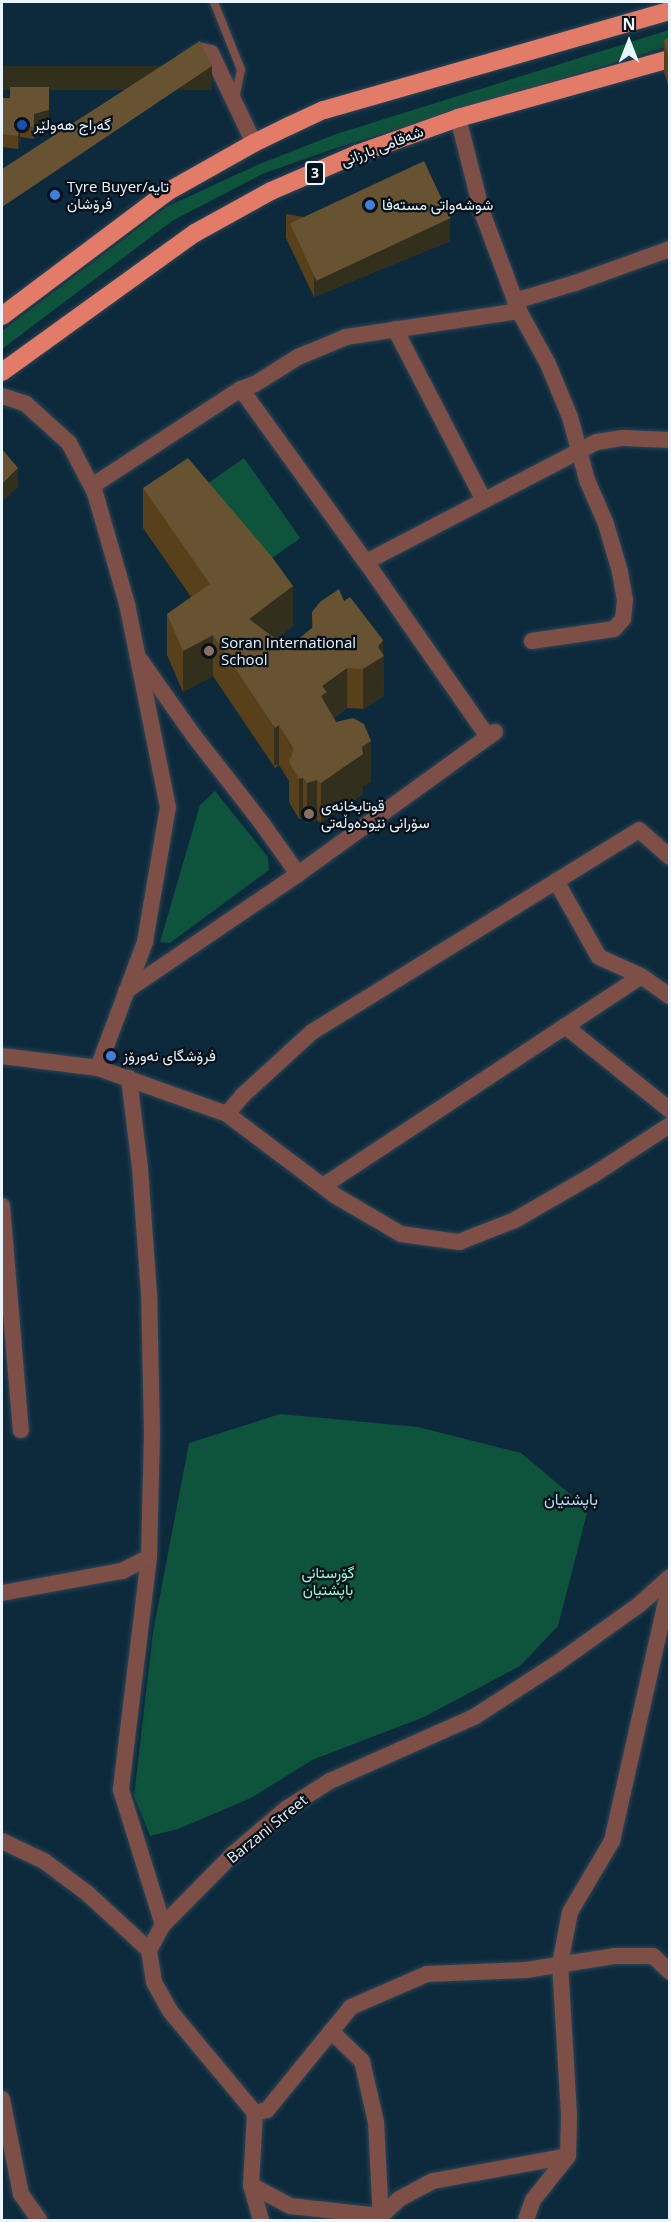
<!DOCTYPE html>
<html>
<head>
<meta charset="utf-8">
<style>
	body { margin:0 }
	#map { position:relative; width:671px; height:2222px; overflow:hidden; background:#0c2a3c; font-family:"Open Sans",Vazirmatn,sans-serif }
	div>[style] { position:absolute }
	.green>* { inset:0; background:#0e533c; transform-origin:0 0 }
	.roads { filter:drop-shadow(0 0 2px #2b4657) drop-shadow(0 0 2px #2b4657) }
	.service>* { height:8px; margin:-4px; padding:0 4px; transform-origin:4px; border-radius:4px; background:#7d4f46 }
	.minor>* { height:16px; margin:-8px; padding:0 8px; transform-origin:8px; border-radius:8px; background:#7d4f46 }
	.trunk>* { height:18px; margin:-9px; padding:0 9px; transform-origin:9px; border-radius:9px; background:#e27b68 }
	.wall>* { inset:0; background:#57401a }
	.shaded-wall>* { inset:0; background:#322f1d; transform-origin:0 0 }
	.building>* { inset:0; background:#675332; transform-origin:0 0 }
	.dots>* { width:16px; height:16px; translate:-50% -50%; box-sizing:border-box; border:3px solid #061119; border-radius:50% }
	span { translate:-50% -50%; white-space:nowrap; text-align:center; line-height:1.15; -webkit-text-stroke:4.5px #061119; paint-order:stroke }
	.shield-label span { padding:2px 4px; background:#061119; border:2px solid; border-radius:4px; -webkit-text-stroke-width:0 }
	.shield-label { font-size:14px; color:#eaf4fc; font-weight:700 }
	.poi-label { font-size:15px; color:#eaf4fc }
	.left { translate:0 -50%; text-align:left }
	.street-label { font-size:15px; color:#eaf4fc }
	.park-label { font-size:15px; color:#97fbd0 }
	.neighbourhood-label { font-size:16px; color:#b9dbf4 }
	.frame { position:absolute; inset:0; border:3px solid #eaf4fc; pointer-events:none }
	.north { position:absolute; left:599px; top:12px; width:60px; height:60px; -webkit-text-stroke:4px #061119; paint-order:stroke; rotate:0deg; font-size:16px; font-weight:700; line-height:24px; text-align:center; color:#eaf4fc }
	.north::after { content:''; display:block; margin:auto; width:21px; height:27px; background:#eaf4fc; clip-path:polygon(50% 0,100% 100%,50% 72%,0 100%) }
</style>
</head>
<body>
<div id="map">
	<div class="green">
		<i style="clip-path:polygon(669px 30px,669px 46px,339px 147px,262px 174px,172px 221px,2px 349px,2px 331px,166px 207px,257px 165px,336px 134px)"></i>
		<i style="left:244px;top:458px;width:98px;height:61px;rotate:55deg"></i>
		<i style="clip-path:polygon(215px 791px,268px 857px,269px 870px,170px 943px,160px 942px,200px 805px)"></i>
		<i style="clip-path:polygon(280px 1414px,418px 1427px,521px 1453px,588px 1509px,558px 1626px,520px 1666px,424px 1717px,312px 1760px,251px 1798px,178px 1829px,150px 1836px,134px 1796px,153px 1632px,189px 1443px)"></i>
	</div>
	<div class="roads">
		<div class="service">
			<i style="left:214px;top:2px;width:73px;rotate:68.3deg"></i>
			<i style="left:241px;top:70px;width:30px;rotate:102deg"></i>
		</div>
		<div class="minor">
			<i style="left:186px;top:61px;width:19px;rotate:-32deg"></i>
			<i style="left:202px;top:51px;width:9px;rotate:13deg"></i>
			<i style="left:211px;top:53px;width:100px;rotate:64.5deg"></i>
			<i style="left:458px;top:118px;width:97px;rotate:75.7deg"></i>
			<i style="left:482px;top:212px;width:106px;rotate:69.5deg"></i>
			<i style="left:519px;top:311px;width:60px;rotate:61.3deg"></i>
			<i style="left:548px;top:364px;width:57px;rotate:67.5deg"></i>
			<i style="left:570px;top:417px;width:65px;rotate:74.9deg"></i>
			<i style="left:587px;top:480px;width:48px;rotate:66.6deg"></i>
			<i style="left:606px;top:524px;width:50px;rotate:73.7deg"></i>
			<i style="left:620px;top:572px;width:28px;rotate:80deg"></i>
			<i style="left:625px;top:600px;width:19px;rotate:96deg"></i>
			<i style="left:623px;top:619px;width:13px;rotate:132deg"></i>
			<i style="left:614px;top:629px;width:83px;rotate:171.7deg"></i>
			<i style="left:515px;top:301px;width:63px;rotate:-16.7deg"></i>
			<i style="left:575px;top:283px;width:101px;rotate:-19.7deg"></i>
			<i style="left:395px;top:329px;width:191px;rotate:62.6deg"></i>
			<i style="left:241px;top:389px;width:213px;rotate:54.2deg"></i>
			<i style="left:366px;top:562px;width:213px;rotate:55.1deg"></i>
			<i style="left:2px;top:396px;width:25px;rotate:18deg"></i>
			<i style="left:26px;top:404px;width:58px;rotate:42.2deg"></i>
			<i style="left:69px;top:443px;width:56px;rotate:62.5deg"></i>
			<i style="left:95px;top:493px;width:116px;rotate:73.9deg"></i>
			<i style="left:127px;top:604px;width:207px;rotate:78.6deg"></i>
			<i style="left:168px;top:807px;width:137px;rotate:99.7deg"></i>
			<i style="left:145px;top:942px;width:134px;rotate:110.5deg"></i>
			<i style="left:92px;top:486px;width:178px;rotate:-33.1deg"></i>
			<i style="left:241px;top:389px;width:15px;rotate:-20deg"></i>
			<i style="left:255px;top:384px;width:51px;rotate:-32.1deg"></i>
			<i style="left:298px;top:357px;width:52px;rotate:-22.6deg"></i>
			<i style="left:346px;top:337px;width:175px;rotate:-8.5deg"></i>
			<i style="left:366px;top:562px;width:260px;rotate:-27.5deg"></i>
			<i style="left:597px;top:442px;width:26px;rotate:-9deg"></i>
			<i style="left:623px;top:438px;width:47px;rotate:2.4deg"></i>
			<i style="left:141px;top:661px;width:92px;rotate:54.8deg"></i>
			<i style="left:194px;top:736px;width:109px;rotate:52.1deg"></i>
			<i style="left:261px;top:822px;width:64px;rotate:54.6deg"></i>
			<i style="left:556px;top:881px;width:87px;rotate:60.5deg"></i>
			<i style="left:599px;top:957px;width:46px;rotate:24.3deg"></i>
			<i style="left:641px;top:976px;width:35px;rotate:35deg"></i>
			<i style="left:126px;top:991px;width:208px;rotate:-34.2deg"></i>
			<i style="left:298px;top:874px;width:243px;rotate:-35.8deg"></i>
			<i style="left:565px;top:1026px;width:134px;rotate:38.7deg"></i>
			<i style="left:2px;top:1056px;width:97px;rotate:7.1deg"></i>
			<i style="left:98px;top:1068px;width:137px;rotate:19.6deg"></i>
			<i style="left:227px;top:1114px;width:136px;rotate:37deg"></i>
			<i style="left:336px;top:1196px;width:75px;rotate:30.3deg"></i>
			<i style="left:401px;top:1234px;width:59px;rotate:7.9deg"></i>
			<i style="left:459px;top:1242px;width:60px;rotate:-21.4deg"></i>
			<i style="left:515px;top:1220px;width:90px;rotate:-30deg"></i>
			<i style="left:593px;top:1175px;width:92px;rotate:-33deg"></i>
			<i style="left:227px;top:1114px;width:25px;rotate:-50deg"></i>
			<i style="left:243px;top:1095px;width:93px;rotate:-42.4deg"></i>
			<i style="left:312px;top:1032px;width:384px;rotate:-31.7deg"></i>
			<i style="left:639px;top:830px;width:41px;rotate:41.1deg"></i>
			<i style="left:323px;top:1186px;width:381px;rotate:-33.4deg"></i>
			<i style="left:2px;top:1206px;width:225px;rotate:85.2deg"></i>
			<i style="left:149px;top:1557px;width:235px;rotate:96.9deg"></i>
			<i style="left:121px;top:1790px;width:141px;rotate:72.7deg"></i>
			<i style="left:2px;top:1593px;width:122px;rotate:-10.4deg"></i>
			<i style="left:122px;top:1571px;width:30px;rotate:-27deg"></i>
			<i style="left:149px;top:1557px;width:125px;rotate:-88.6deg"></i>
			<i style="left:152px;top:1432px;width:138px;rotate:-91.2deg"></i>
			<i style="left:149px;top:1294px;width:126px;rotate:-94.1deg"></i>
			<i style="left:140px;top:1168px;width:91px;rotate:-97deg"></i>
			<i style="left:2px;top:1841px;width:47px;rotate:25.5deg"></i>
			<i style="left:44px;top:1861px;width:54px;rotate:36.7deg"></i>
			<i style="left:87px;top:1893px;width:84px;rotate:42.6deg"></i>
			<i style="left:331px;top:2031px;width:43px;rotate:44.1deg"></i>
			<i style="left:362px;top:2061px;width:63px;rotate:77.1deg"></i>
			<i style="left:376px;top:2122px;width:98px;rotate:87.1deg"></i>
			<i style="left:2px;top:2099px;width:97px;rotate:78.7deg"></i>
			<i style="left:21px;top:2194px;width:32px;rotate:55deg"></i>
			<i style="left:255px;top:2113px;width:12px;rotate:-14deg"></i>
			<i style="left:267px;top:2110px;width:133px;rotate:-50.8deg"></i>
			<i style="left:351px;top:2007px;width:83px;rotate:-23.5deg"></i>
			<i style="left:427px;top:1974px;width:99px;rotate:-2.3deg"></i>
			<i style="left:526px;top:1970px;width:89px;rotate:-9deg"></i>
			<i style="left:614px;top:1956px;width:39px"></i>
			<i style="left:653px;top:1956px;width:23px;rotate:43deg"></i>
			<i style="left:251px;top:2185px;width:44px;rotate:28.3deg"></i>
			<i style="left:290px;top:2206px;width:92px;rotate:6.3deg"></i>
			<i style="left:381px;top:2216px;width:25px;rotate:-43deg"></i>
			<i style="left:399px;top:2199px;width:38px;rotate:-28deg"></i>
			<i style="left:433px;top:2181px;width:137px;rotate:-10.5deg"></i>
			<i style="left:261px;top:2220px;width:36px;rotate:-106deg"></i>
			<i style="left:251px;top:2185px;width:72px;rotate:-86.8deg"></i>
			<i style="left:255px;top:2113px;width:133px;rotate:-129.8deg"></i>
			<i style="left:170px;top:2011px;width:33px;rotate:-119deg"></i>
			<i style="left:154px;top:1982px;width:32px;rotate:-99deg"></i>
			<i style="left:149px;top:1950px;width:29px;rotate:-61deg"></i>
			<i style="left:163px;top:1925px;width:100px;rotate:-45.4deg"></i>
			<i style="left:233px;top:1854px;width:70px;rotate:-40.3deg"></i>
			<i style="left:286px;top:1809px;width:52px;rotate:-32.5deg"></i>
			<i style="left:330px;top:1781px;width:158px;rotate:-24deg"></i>
			<i style="left:474px;top:1717px;width:98px;rotate:-32.9deg"></i>
			<i style="left:556px;top:1664px;width:103px;rotate:-35.5deg"></i>
			<i style="left:640px;top:1604px;width:40px;rotate:-42deg"></i>
			<i style="left:526px;top:2220px;width:21px;rotate:-71deg"></i>
			<i style="left:533px;top:2200px;width:56px;rotate:-51.5deg"></i>
			<i style="left:568px;top:2156px;width:41px;rotate:-88.6deg"></i>
			<i style="left:569px;top:2115px;width:151px;rotate:-93.4deg"></i>
			<i style="left:560px;top:1964px;width:53px;rotate:-79.1deg"></i>
			<i style="left:570px;top:1912px;width:82px;rotate:-59.4deg"></i>
			<i style="left:612px;top:1841px;width:264px;rotate:-77.3deg"></i>
		</div>
		<div class="trunk">
			<i style="left:2px;top:316px;width:206px;rotate:-36.9deg"></i>
			<i style="left:167px;top:192px;width:100px;rotate:-29.4deg"></i>
			<i style="left:254px;top:143px;width:39px;rotate:-26deg"></i>
			<i style="left:289px;top:126px;width:38px;rotate:-25deg"></i>
			<i style="left:324px;top:110px;width:360px;rotate:-16deg"></i>
			<i style="left:2px;top:372px;width:238px;rotate:-35.8deg"></i>
			<i style="left:195px;top:233px;width:87px;rotate:-28.9deg"></i>
			<i style="left:271px;top:191px;width:94px;rotate:-23.3deg"></i>
			<i style="left:357px;top:154px;width:107px;rotate:-19.6deg"></i>
			<i style="left:458px;top:118px;width:220px;rotate:-15.6deg"></i>
		</div>
	</div>
	<div class="wall">
		<i style="clip-path:polygon(669px 38px,669px 89px,664px 72px,664px 40px)"></i>
		<i style="clip-path:polygon(2px 98px,49px 123px,34px 127px,34px 139px,20px 137px,18px 149px,2px 147px)"></i>
		<i style="clip-path:polygon(286px 214px,450px 241px,314px 297px,286px 238px)"></i>
		<i style="clip-path:polygon(143px 488px,293px 626px,276px 639px,288px 648px,312px 628px,312px 612px,344px 601px,383px 654px,384px 696px,363px 709px,347px 708px,334px 718px,371px 781px,363px 787px,363px 794px,321px 823px,317px 820px,307px 823px,303px 818px,299px 819px,289px 802px,289px 781px,279px 765px,275px 768px,213px 676px,183px 692px,167px 655px,167px 614px,191px 597px,143px 528px)"></i>
	</div>
	<div class="shaded-wall">
		<i style="left:212px;top:66px;width:24px;height:253px;rotate:90deg"></i>
		<i style="clip-path:polygon(49px 110px,49px 123px,34px 127px,34px 139px,34px 114px)"></i>
		<i style="clip-path:polygon(20px 125px,20px 137px,18px 149px,18px 136px)"></i>
		<i style="clip-path:polygon(450px 218px,450px 241px,314px 297px,314px 273px)"></i>
		<i style="clip-path:polygon(18px 468px,18px 487px,2px 502px,2px 484px)"></i>
		<i style="clip-path:polygon(293px 586px,293px 626px,249px 659px,249px 619px)"></i>
		<i style="clip-path:polygon(213px 635px,213px 676px,183px 692px,183px 651px)"></i>
		<i style="clip-path:polygon(383px 640px,384px 696px,363px 709px,363px 669px)"></i>
		<i style="clip-path:polygon(347px 668px,347px 708px,327px 723px,321px 736px,322px 686px)"></i>
		<i style="left:279px;top:725px;width:40px;height:5px;rotate:90deg"></i>
		<i style="clip-path:polygon(371px 741px,371px 781px,363px 787px,363px 794px,321px 823px,321px 783px,362px 747px)"></i>
		<i style="left:303px;top:778px;width:40px;height:4px;rotate:90deg"></i>
		<i style="left:317px;top:780px;width:40px;height:10px;rotate:90deg"></i>
	</div>
	<div class="building">
		<i style="clip-path:polygon(669px 38px,669px 57px,664px 40px)"></i>
		<i style="clip-path:polygon(200px 41px,212px 66px,2px 207px,2px 169px)"></i>
		<i style="clip-path:polygon(10px 87px,49px 87px,49px 110px,34px 114px,34px 127px,20px 125px,18px 136px,2px 134px,2px 98px,10px 98px)"></i>
		<i style="left:424px;top:161px;width:63px;height:148px;rotate:65deg"></i>
		<i style="clip-path:polygon(2px 449px,18px 468px,2px 484px)"></i>
		<i style="clip-path:polygon(188px 458px,272px 557px,293px 586px,249px 619px,288px 648px,313px 627px,312px 612px,320px 602px,339px 589px,344px 601px,350px 597px,383px 640px,378px 647px,384px 656px,363px 669px,347px 668px,322px 686px,327px 692px,321px 696px,336px 722px,353px 718px,364px 724px,371px 741px,362px 747px,363px 754px,321px 783px,317px 780px,307px 783px,303px 778px,299px 779px,289px 762px,294px 749px,279px 725px,275px 728px,213px 635px,183px 651px,167px 614px,210px 584px,143px 488px)"></i>
	</div>
	<div class="dots">
		<i style="left:22px;top:125px;background:#1a4fb4"></i>
		<i style="left:55px;top:195px;background:#3f7fe0"></i>
		<i style="left:370px;top:205px;background:#3f7fe0"></i>
		<i style="left:209px;top:651px;background:#8d6e63"></i>
		<i style="left:309px;top:814px;background:#8d6e63"></i>
		<i style="left:111px;top:1056px;background:#3f7fe0"></i>
	</div>
	<div class="shield-label">
		<span style="left:315px;top:173px">3</span>
	</div>
	<div class="poi-label">
		<span class="left" style="left:34px;top:125px">گەراج هەولێر</span>
		<span class="left" style="left:67px;top:195px">Tyre Buyer/تایە<br>فرۆشان</span>
		<span class="left" style="left:382px;top:205px">شوشەواتی مستەفا</span>
		<span class="left" style="left:221px;top:651px">Soran International<br>School</span>
		<span class="left" style="left:321px;top:814px">قوتابخانەی<br>سۆرانی نێودەوڵەتی</span>
		<span class="left" style="left:123px;top:1056px">فرۆشگای نەورۆز</span>
	</div>
	<div class="street-label">
		<span style="left:382px;top:146px;rotate:-21deg">شەقامی بارزانی</span>
		<span style="left:267px;top:1829px;rotate:-39deg">Barzani Street</span>
	</div>
	<div class="park-label">
		<span style="left:328px;top:1581px">گۆڕستانی<br>باپشتیان</span>
	</div>
	<div class="neighbourhood-label">
		<span style="left:571px;top:1499px">باپشتیان</span>
	</div>
	<div class="frame"></div>
	<div class="north">N</div>
</div>
</body>
</html>
